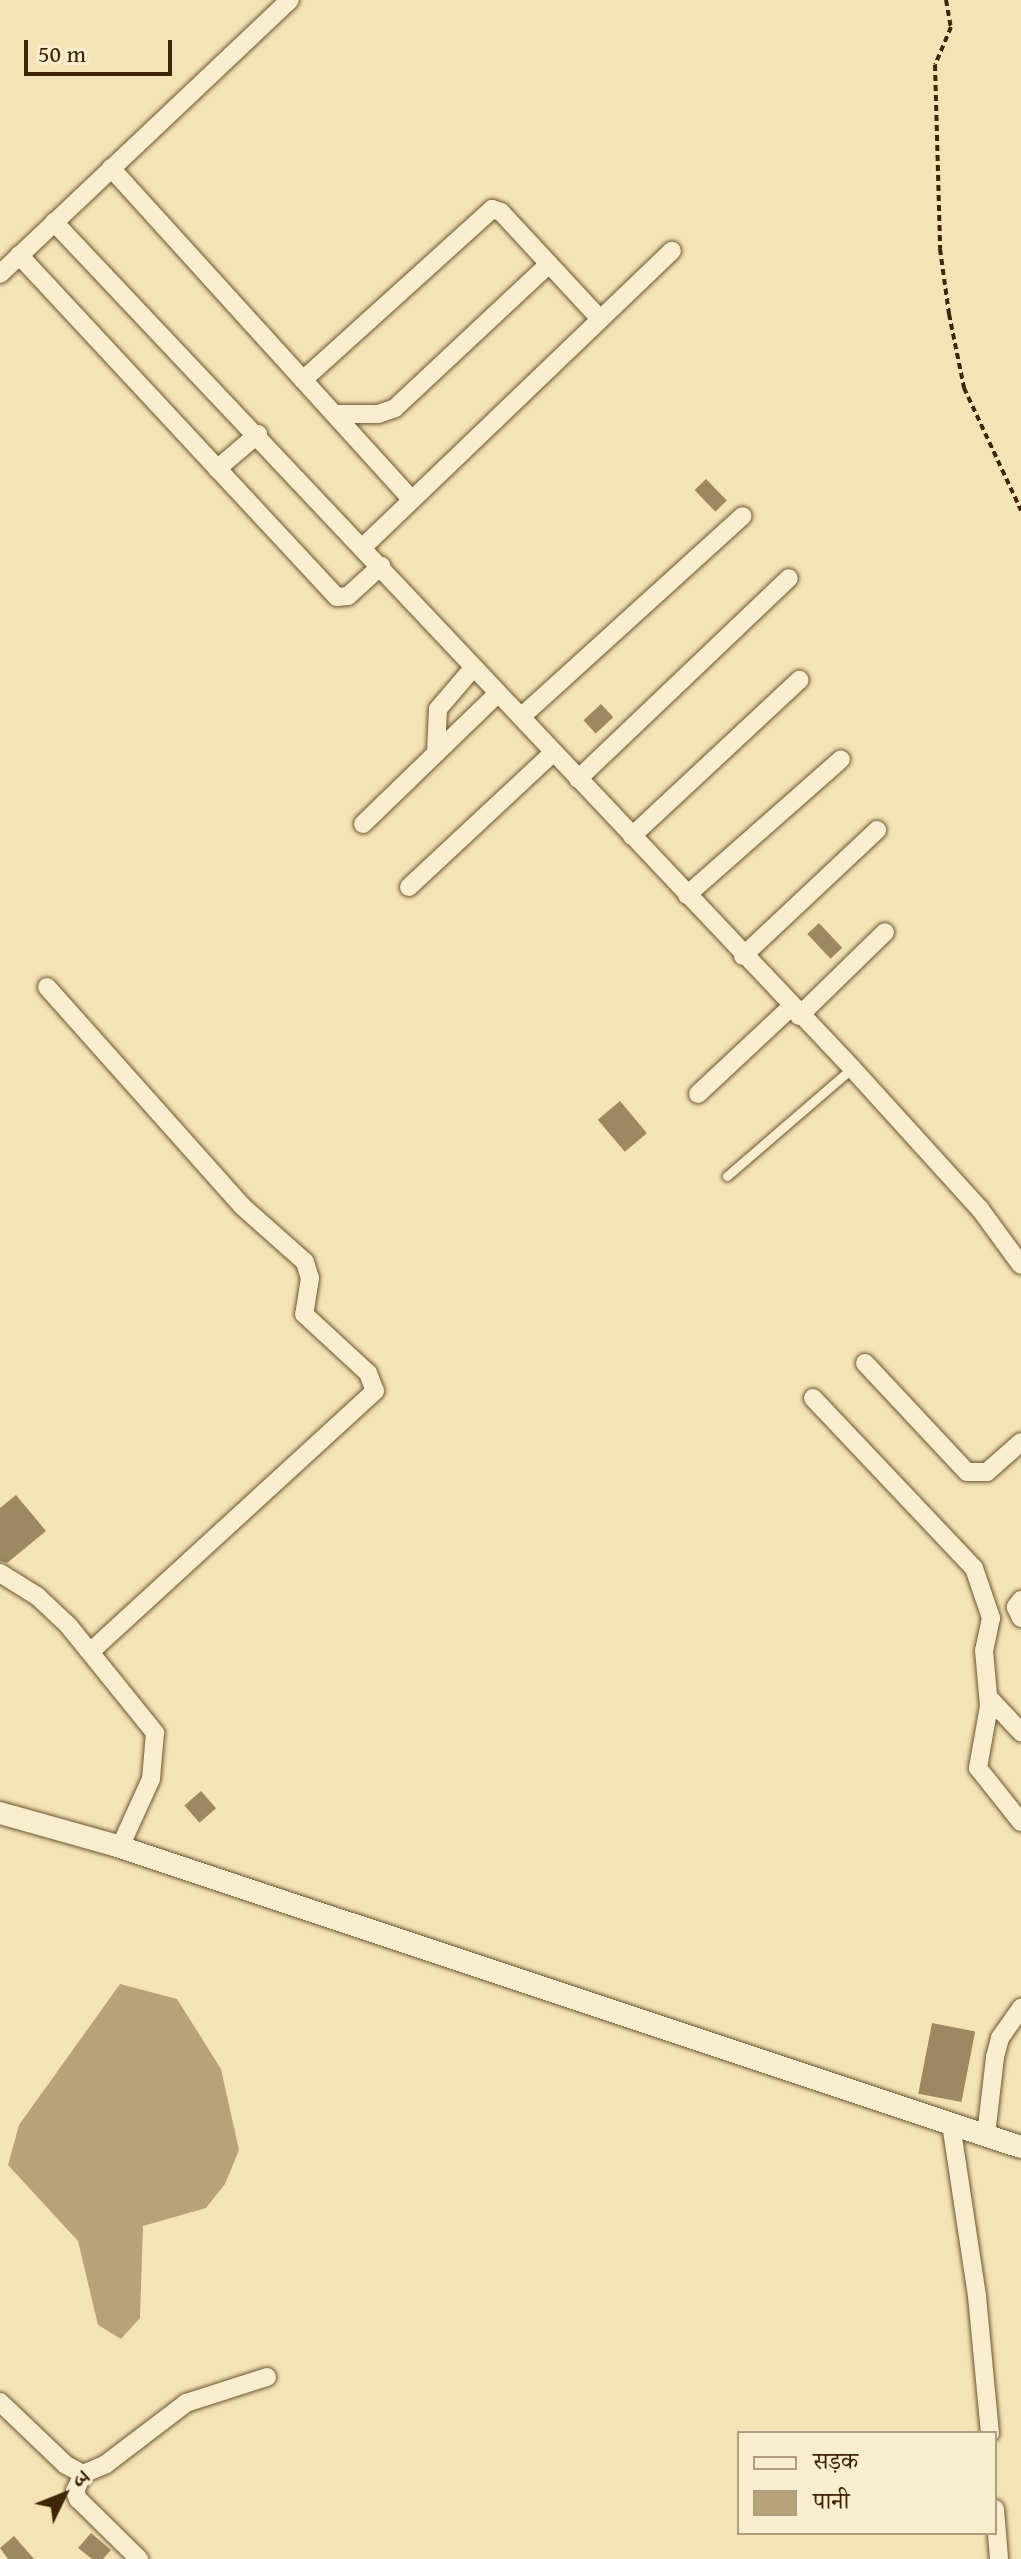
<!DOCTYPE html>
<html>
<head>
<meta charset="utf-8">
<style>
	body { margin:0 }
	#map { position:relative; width:1021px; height:2559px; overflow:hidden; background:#f4e4b5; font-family:"Gentium Book Plus","Noto Serif Devanagari",serif }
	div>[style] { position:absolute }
	.water>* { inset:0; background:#b6a37a }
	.building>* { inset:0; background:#9d8861; transform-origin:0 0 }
	.path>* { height:4px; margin-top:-2px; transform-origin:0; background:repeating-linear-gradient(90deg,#3f2406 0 6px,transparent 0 10px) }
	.roads { filter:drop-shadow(0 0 2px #6c5432) drop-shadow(0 0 2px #6c5432) }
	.service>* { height:9px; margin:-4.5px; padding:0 4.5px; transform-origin:4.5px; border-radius:4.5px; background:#f8edcf }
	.minor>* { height:18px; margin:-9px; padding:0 9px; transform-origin:9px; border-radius:9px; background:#f8edcf }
	.tertiary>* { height:22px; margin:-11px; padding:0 11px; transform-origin:11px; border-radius:11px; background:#f8edcf }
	span { translate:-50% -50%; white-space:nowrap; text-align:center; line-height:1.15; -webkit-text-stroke:7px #f8edcf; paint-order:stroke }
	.legend { position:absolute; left:737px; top:2431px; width:260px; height:104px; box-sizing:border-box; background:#f8edcf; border:2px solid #ae9d7f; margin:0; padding:10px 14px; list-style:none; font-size:24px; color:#3f2406 }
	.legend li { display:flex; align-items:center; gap:16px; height:40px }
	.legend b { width:40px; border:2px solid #ae9d7f }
	.north { position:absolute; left:24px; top:2455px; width:80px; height:80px; -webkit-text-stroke:6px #f8edcf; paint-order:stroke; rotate:47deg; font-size:22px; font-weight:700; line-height:32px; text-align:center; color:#3f2406 }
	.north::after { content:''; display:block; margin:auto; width:28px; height:36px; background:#3f2406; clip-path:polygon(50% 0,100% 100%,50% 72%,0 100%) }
	.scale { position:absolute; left:24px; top:40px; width:148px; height:36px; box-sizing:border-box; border:4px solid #3f2406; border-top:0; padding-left:10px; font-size:24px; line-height:28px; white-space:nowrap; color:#3f2406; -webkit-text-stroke:6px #f8edcf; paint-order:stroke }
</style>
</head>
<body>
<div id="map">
	<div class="water">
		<i style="clip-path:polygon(120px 1984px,177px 1999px,221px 2069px,239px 2150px,225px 2184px,206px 2208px,143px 2226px,140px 2318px,121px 2339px,98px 2325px,78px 2241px,8px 2165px,19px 2125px)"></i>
	</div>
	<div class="building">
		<i style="left:706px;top:479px;width:30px;height:16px;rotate:46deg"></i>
		<i style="left:601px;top:704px;width:18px;height:24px;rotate:47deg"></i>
		<i style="left:819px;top:923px;width:34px;height:16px;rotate:47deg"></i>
		<i style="left:620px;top:1101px;width:42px;height:29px;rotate:50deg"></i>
		<i style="clip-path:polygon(16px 1495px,46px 1531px,7px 1563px,0 1561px,0 1508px)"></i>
		<i style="left:201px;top:1791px;width:23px;height:22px;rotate:49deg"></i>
		<i style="left:932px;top:2023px;width:44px;height:72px;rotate:11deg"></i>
		<i style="clip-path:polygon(91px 2533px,111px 2550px,103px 2559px,92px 2559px,78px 2548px)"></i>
		<i style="clip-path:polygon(14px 2536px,34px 2559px,8px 2559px,0 2548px)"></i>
	</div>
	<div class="path">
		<i style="left:946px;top:0;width:27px;rotate:80deg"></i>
		<i style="left:951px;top:27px;width:41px;rotate:112.8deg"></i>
		<i style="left:935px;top:65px;width:184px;rotate:88.4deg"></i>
		<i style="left:940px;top:249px;width:66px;rotate:82.1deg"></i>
		<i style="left:949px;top:314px;width:76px;rotate:78.5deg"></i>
		<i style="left:964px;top:388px;width:135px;rotate:65deg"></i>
	</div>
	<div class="roads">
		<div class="service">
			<i style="left:727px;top:1176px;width:165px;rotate:-40.8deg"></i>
		</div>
		<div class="minor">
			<i style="left:111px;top:168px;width:448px;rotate:47.8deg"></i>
			<i style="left:54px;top:222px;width:1163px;rotate:46.67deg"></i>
			<i style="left:852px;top:1068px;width:190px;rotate:47.8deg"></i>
			<i style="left:980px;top:1209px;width:69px;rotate:53.8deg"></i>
			<i style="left:19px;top:255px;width:467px;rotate:47.1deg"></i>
			<i style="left:337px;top:597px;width:11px;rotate:-5deg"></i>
			<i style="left:348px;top:596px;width:45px;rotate:-42.3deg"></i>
			<i style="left:0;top:274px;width:399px;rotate:-43.4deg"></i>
			<i style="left:303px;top:380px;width:255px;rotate:-42.1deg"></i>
			<i style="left:492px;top:209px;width:9px;rotate:18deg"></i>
			<i style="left:501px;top:212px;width:146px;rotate:47.2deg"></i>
			<i style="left:334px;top:414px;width:44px"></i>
			<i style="left:378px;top:414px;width:18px;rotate:-19deg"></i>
			<i style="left:395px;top:408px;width:211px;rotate:-43.1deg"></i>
			<i style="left:217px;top:469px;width:54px;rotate:-40.5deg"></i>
			<i style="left:363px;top:547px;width:428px;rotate:-43.8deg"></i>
			<i style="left:521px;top:717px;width:299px;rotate:-42.2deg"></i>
			<i style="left:436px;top:753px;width:44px;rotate:-87.4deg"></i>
			<i style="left:438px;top:709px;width:55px;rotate:-49.4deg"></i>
			<i style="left:578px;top:779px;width:291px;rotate:-43.6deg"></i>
			<i style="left:363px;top:824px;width:188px;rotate:-44.1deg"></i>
			<i style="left:632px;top:836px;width:229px;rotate:-43deg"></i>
			<i style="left:409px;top:887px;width:198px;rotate:-43deg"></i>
			<i style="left:687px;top:895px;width:205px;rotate:-41.4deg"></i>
			<i style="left:743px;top:956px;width:184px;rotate:-43.2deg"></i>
			<i style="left:47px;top:987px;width:293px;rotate:48.3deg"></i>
			<i style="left:242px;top:1206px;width:84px;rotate:41.6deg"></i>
			<i style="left:305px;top:1262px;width:17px;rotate:73deg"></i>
			<i style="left:310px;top:1278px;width:36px;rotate:99deg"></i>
			<i style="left:304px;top:1314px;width:87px;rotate:42.7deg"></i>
			<i style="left:368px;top:1373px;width:19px;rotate:69deg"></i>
			<i style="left:375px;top:1391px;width:385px;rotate:137.5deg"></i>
			<i style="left:799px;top:1016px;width:120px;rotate:-44.3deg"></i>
			<i style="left:698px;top:1094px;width:127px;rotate:-43.1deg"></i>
			<i style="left:865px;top:1363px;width:149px;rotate:46.9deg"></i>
			<i style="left:967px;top:1472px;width:20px"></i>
			<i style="left:987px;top:1472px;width:45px;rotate:-41.4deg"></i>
			<i style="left:813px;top:1398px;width:234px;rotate:46.6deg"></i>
			<i style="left:974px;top:1568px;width:53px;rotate:71.2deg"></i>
			<i style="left:991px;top:1618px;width:33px;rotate:102deg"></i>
			<i style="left:984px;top:1650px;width:56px;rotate:84.9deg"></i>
			<i style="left:989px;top:1706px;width:63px;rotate:100.1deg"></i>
			<i style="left:978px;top:1768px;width:69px;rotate:51.5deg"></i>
			<i style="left:0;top:1573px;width:44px;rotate:31.9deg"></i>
			<i style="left:37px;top:1596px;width:42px;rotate:43.1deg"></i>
			<i style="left:68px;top:1625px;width:139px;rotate:51.1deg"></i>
			<i style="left:155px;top:1733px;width:46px;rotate:95deg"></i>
			<i style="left:151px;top:1779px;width:75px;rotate:114.5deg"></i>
			<i style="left:1021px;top:1600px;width:9px;rotate:126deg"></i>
			<i style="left:1016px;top:1607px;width:12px;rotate:66deg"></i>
			<i style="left:989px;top:1698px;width:47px;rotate:46.7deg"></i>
			<i style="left:951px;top:2124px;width:174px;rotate:81.4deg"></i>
			<i style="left:977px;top:2296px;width:138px;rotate:84.6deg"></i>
			<i style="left:986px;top:2135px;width:79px;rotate:-83.4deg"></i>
			<i style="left:995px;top:2057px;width:20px;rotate:-75deg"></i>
			<i style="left:1000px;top:2038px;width:37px;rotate:-55deg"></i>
			<i style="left:0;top:2402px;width:91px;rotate:43.7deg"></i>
			<i style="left:66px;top:2465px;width:19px;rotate:28deg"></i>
			<i style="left:83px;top:2474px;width:25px;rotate:-23deg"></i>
			<i style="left:106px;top:2464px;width:101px;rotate:-37.3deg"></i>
			<i style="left:186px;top:2403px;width:85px;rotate:-17.8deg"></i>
			<i style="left:83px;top:2474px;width:19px;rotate:115deg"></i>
			<i style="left:75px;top:2491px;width:9px;rotate:69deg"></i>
			<i style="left:78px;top:2499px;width:86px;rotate:44.5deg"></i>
			<i style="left:995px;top:2509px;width:50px;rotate:85.4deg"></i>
		</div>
		<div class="tertiary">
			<i style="left:0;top:1813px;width:118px;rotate:15.7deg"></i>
			<i style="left:114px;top:1845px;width:956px;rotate:18.42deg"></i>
		</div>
	</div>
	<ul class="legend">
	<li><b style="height:10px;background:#f8edcf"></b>सड़क</li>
	<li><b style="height:22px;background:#b6a37a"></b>पानी</li>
	</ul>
	<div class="north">उ</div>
	<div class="scale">50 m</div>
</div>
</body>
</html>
